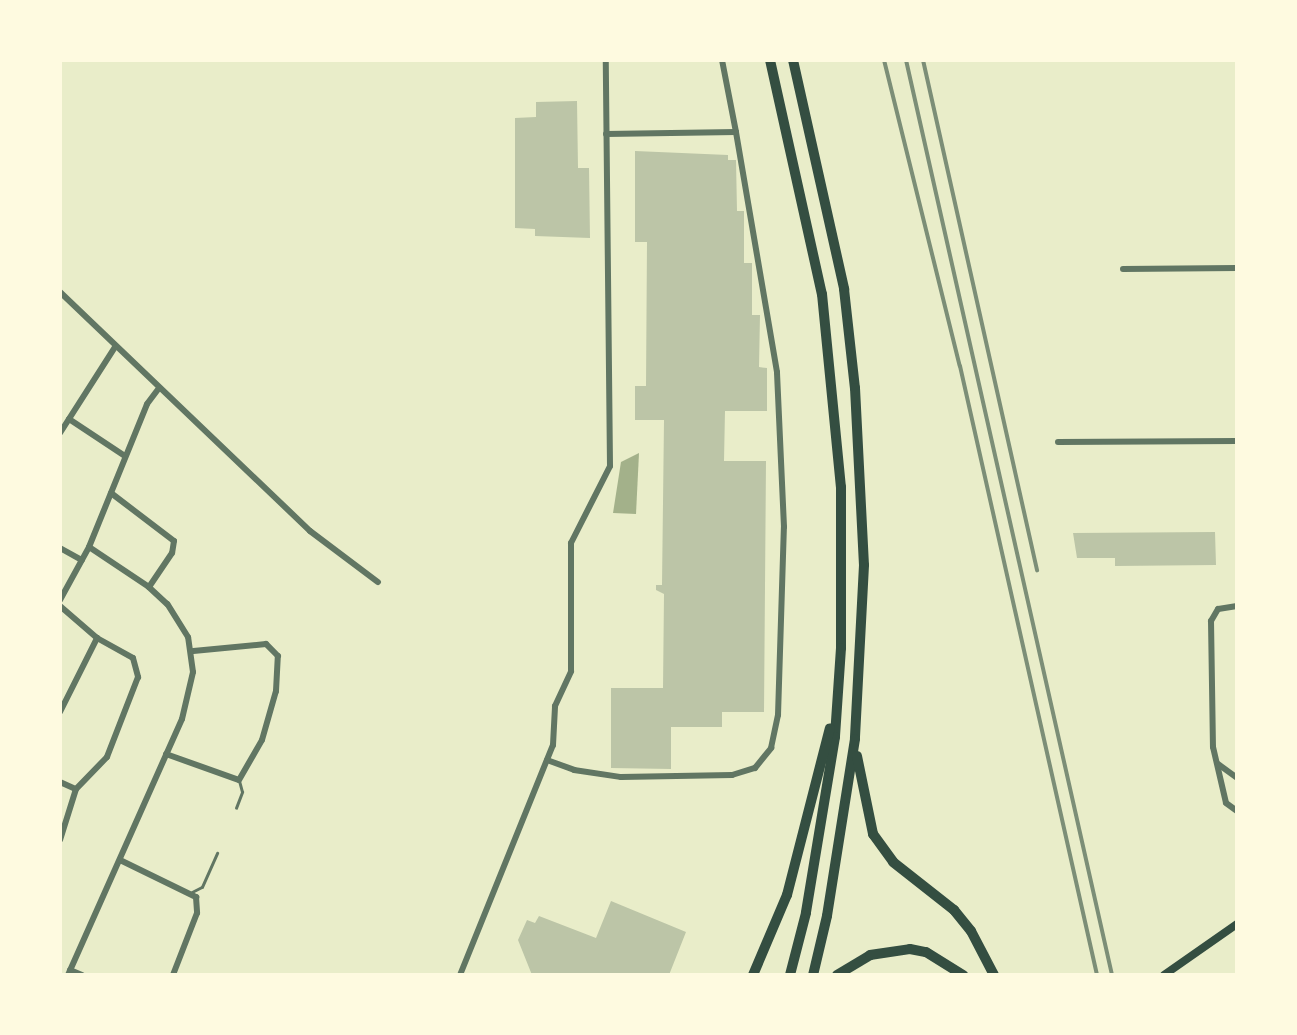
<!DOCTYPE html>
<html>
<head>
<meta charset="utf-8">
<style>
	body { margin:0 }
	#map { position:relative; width:1297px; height:1035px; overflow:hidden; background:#e9edc9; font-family:"Varela Round",sans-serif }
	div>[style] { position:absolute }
	.water>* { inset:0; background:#a3b18a }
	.building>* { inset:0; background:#bcc5a7 }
	.service>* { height:2.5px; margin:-1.25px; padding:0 1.25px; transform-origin:1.25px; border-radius:1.25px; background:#617663 }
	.minor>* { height:6px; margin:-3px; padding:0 3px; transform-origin:3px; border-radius:3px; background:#617663 }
	.secondary>* { height:8px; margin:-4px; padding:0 4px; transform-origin:4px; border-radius:4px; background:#344e41 }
	.motorway>* { height:10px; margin:-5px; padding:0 5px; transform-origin:5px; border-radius:5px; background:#344e41 }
	.rail>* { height:4px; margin:-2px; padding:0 2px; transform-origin:2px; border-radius:2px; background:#7c8e77 }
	span { translate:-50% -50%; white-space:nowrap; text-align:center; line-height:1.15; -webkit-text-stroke:10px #fefae0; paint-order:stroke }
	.frame { position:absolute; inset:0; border:62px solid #fefae0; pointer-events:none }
</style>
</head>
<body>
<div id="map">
	<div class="water">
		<i style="clip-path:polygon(639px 453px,636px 514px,613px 513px,621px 462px)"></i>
	</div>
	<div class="building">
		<i style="clip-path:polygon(577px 101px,578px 168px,589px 168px,590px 238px,535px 236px,535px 229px,515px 228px,515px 118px,536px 117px,536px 102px)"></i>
		<i style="clip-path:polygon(635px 151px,728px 155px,728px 160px,736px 160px,737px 211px,744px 211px,744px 263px,752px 263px,752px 315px,760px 315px,759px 367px,767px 368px,767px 411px,725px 411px,724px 461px,766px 461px,764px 712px,722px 712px,722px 727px,671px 727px,671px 769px,611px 768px,611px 688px,663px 688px,664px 594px,656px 590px,656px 585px,662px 585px,664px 420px,635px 420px,635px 386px,646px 386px,647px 242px,635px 242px)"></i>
		<i style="clip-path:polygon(1215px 532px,1216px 565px,1115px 566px,1115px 558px,1077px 558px,1073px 533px)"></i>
		<i style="clip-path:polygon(611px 901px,686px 932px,669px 975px,532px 975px,518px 940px,527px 920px,535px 923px,539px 916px,596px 938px)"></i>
	</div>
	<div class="service">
		<i style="left:236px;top:808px;width:17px;rotate:-69deg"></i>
		<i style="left:242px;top:792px;width:11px;rotate:-105deg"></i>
		<i style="left:192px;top:892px;width:11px;rotate:-27deg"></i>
		<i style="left:202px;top:887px;width:37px;rotate:-66deg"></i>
	</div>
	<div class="minor">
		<i style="left:722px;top:60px;width:73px;rotate:79deg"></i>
		<i style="left:1123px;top:269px;width:114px;rotate:-0.5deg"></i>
		<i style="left:60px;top:292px;width:346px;rotate:43.7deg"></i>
		<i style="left:310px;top:531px;width:85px;rotate:36.9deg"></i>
		<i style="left:69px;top:419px;width:67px;rotate:33.5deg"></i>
		<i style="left:60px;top:433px;width:102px;rotate:-57.4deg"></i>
		<i style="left:1058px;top:442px;width:179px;rotate:-0.3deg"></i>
		<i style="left:111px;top:493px;width:79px;rotate:37.3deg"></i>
		<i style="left:174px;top:541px;width:12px;rotate:99deg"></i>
		<i style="left:172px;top:553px;width:41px;rotate:124.1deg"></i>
		<i style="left:60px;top:548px;width:25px;rotate:29deg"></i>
		<i style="left:60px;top:600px;width:60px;rotate:-61.3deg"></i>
		<i style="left:89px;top:547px;width:154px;rotate:-67.9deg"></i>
		<i style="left:147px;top:404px;width:20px;rotate:-53deg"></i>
		<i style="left:60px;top:606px;width:49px;rotate:40.9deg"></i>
		<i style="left:1237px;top:606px;width:19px;rotate:171deg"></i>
		<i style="left:1218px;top:609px;width:14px;rotate:120deg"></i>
		<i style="left:1211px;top:621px;width:126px;rotate:89.1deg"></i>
		<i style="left:1213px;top:747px;width:57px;rotate:76.9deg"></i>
		<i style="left:1226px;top:803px;width:14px;rotate:36deg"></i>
		<i style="left:60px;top:712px;width:83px;rotate:-63.4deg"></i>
		<i style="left:97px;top:638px;width:41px;rotate:29.1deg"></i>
		<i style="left:133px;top:658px;width:20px;rotate:75deg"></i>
		<i style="left:138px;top:677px;width:86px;rotate:111.2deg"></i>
		<i style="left:107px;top:757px;width:45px;rotate:134.1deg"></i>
		<i style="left:76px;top:789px;width:53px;rotate:107.4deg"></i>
		<i style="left:166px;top:754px;width:77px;rotate:19.6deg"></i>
		<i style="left:239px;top:780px;width:46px;rotate:-60.1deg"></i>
		<i style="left:262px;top:740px;width:51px;rotate:-74.1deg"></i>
		<i style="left:276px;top:691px;width:35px;rotate:-87deg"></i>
		<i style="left:278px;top:656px;width:17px;rotate:-135deg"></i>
		<i style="left:266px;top:644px;width:73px;rotate:174.5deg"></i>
		<i style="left:547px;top:760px;width:29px;rotate:20deg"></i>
		<i style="left:574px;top:770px;width:48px;rotate:8.5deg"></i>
		<i style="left:621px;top:777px;width:111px;rotate:-1deg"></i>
		<i style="left:732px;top:775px;width:24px;rotate:-17deg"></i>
		<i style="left:755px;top:768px;width:26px;rotate:-51deg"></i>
		<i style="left:771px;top:748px;width:34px;rotate:-78deg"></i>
		<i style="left:778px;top:715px;width:188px;rotate:-88.2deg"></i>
		<i style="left:784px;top:527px;width:155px;rotate:-92.6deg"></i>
		<i style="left:777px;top:372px;width:243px;rotate:-99.7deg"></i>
		<i style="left:736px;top:132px;width:130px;rotate:179.1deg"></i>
		<i style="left:1218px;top:764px;width:24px;rotate:36deg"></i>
		<i style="left:60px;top:782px;width:17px;rotate:24deg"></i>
		<i style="left:120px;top:860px;width:85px;rotate:26deg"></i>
		<i style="left:196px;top:897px;width:16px;rotate:86deg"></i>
		<i style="left:197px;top:913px;width:66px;rotate:111.2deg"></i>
		<i style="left:70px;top:970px;width:13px;rotate:23deg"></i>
		<i style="left:68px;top:975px;width:280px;rotate:-66deg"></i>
		<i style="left:182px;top:719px;width:48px;rotate:-76.8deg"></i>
		<i style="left:193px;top:672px;width:35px;rotate:-98deg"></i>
		<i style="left:188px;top:637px;width:39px;rotate:-122deg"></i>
		<i style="left:167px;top:604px;width:25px;rotate:-137deg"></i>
		<i style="left:149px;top:587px;width:72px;rotate:-146.3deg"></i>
		<i style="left:460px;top:975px;width:248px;rotate:-68deg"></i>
		<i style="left:553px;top:745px;width:39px;rotate:-87deg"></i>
		<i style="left:555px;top:706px;width:38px;rotate:-65deg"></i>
		<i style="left:571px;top:671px;width:128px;rotate:-90deg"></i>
		<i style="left:571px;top:543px;width:86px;rotate:-63.1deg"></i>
		<i style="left:610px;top:466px;width:406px;rotate:-90.6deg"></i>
	</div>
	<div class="secondary">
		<i style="left:1164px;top:975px;width:89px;rotate:-34.9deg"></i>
	</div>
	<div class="motorway">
		<i style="left:770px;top:60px;width:240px;rotate:77.5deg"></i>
		<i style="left:822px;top:294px;width:194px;rotate:84.4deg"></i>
		<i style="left:841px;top:487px;width:161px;rotate:90deg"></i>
		<i style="left:841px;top:648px;width:89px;rotate:93.9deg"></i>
		<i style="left:835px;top:737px;width:178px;rotate:99.4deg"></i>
		<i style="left:806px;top:913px;width:64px;rotate:104.5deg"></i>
		<i style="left:793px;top:60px;width:235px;rotate:77.4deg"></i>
		<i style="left:844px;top:289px;width:100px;rotate:83.7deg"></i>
		<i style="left:855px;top:388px;width:177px;rotate:87.1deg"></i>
		<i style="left:864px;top:565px;width:174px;rotate:93deg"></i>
		<i style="left:855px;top:739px;width:179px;rotate:99deg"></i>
		<i style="left:827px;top:916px;width:61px;rotate:103.3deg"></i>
		<i style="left:857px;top:756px;width:80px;rotate:78.4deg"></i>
		<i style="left:873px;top:834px;width:34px;rotate:54deg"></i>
		<i style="left:893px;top:862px;width:78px;rotate:38.2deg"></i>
		<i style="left:954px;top:910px;width:27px;rotate:51deg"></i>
		<i style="left:971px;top:931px;width:50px;rotate:62.4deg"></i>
		<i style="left:753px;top:975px;width:87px;rotate:-67deg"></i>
		<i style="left:787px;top:895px;width:172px;rotate:-75.6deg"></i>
		<i style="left:837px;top:975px;width:39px;rotate:-31deg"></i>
		<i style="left:870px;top:955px;width:40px;rotate:-8.5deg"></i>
		<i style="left:910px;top:949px;width:16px;rotate:11deg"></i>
		<i style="left:926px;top:952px;width:44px;rotate:31.9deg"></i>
	</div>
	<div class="rail">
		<i style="left:884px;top:60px;width:315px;rotate:76.1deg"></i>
		<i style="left:960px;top:366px;width:624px;rotate:77.32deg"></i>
		<i style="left:906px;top:60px;width:938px;rotate:77.31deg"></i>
		<i style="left:923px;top:60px;width:523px;rotate:77.4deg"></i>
	</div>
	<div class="frame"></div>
</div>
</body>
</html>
